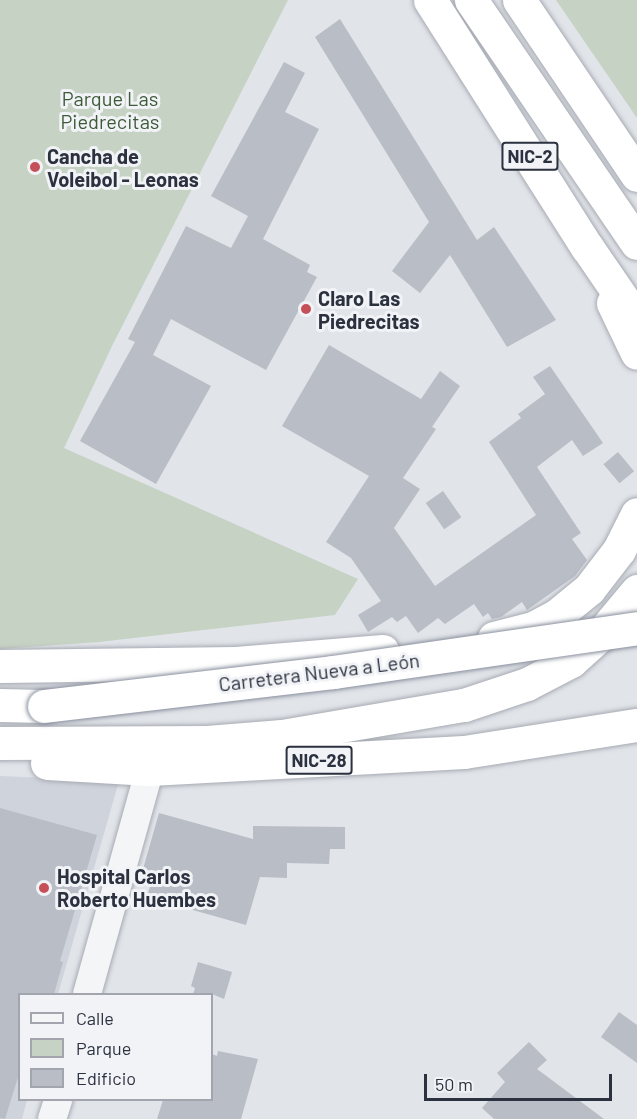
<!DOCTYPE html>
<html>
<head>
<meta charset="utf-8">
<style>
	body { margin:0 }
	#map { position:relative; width:637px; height:1119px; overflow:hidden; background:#e1e4e9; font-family:Barlow,sans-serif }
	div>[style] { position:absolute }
	.built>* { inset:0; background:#cfd3db }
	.green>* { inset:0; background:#c6d2c3 }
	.building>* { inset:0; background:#b9bdc5; transform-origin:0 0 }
	.roads { filter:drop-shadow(0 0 2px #a7abb3) drop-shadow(0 0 2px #a7abb3) }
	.minor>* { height:28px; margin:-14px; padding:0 14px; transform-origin:14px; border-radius:14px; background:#f4f5f7 }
	.highway>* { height:33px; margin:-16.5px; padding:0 16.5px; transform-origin:16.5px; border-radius:16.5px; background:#fff }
	.bridges { filter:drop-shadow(0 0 2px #8a909e) drop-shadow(0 0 2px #8a909e) }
	.highway-bridge>* { height:33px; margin:-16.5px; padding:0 16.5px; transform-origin:16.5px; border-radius:16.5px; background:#fff }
	.dots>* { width:16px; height:16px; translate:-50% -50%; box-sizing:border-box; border:3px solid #f1f3f6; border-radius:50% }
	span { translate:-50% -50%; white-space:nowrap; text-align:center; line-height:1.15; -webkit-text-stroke:6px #f1f3f6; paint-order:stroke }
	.shield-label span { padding:2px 4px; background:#f1f3f6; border:2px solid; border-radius:4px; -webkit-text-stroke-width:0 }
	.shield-label { font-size:18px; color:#2b313f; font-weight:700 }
	.park-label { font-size:20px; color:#3d5a39 }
	.poi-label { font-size:20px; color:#2b313f; font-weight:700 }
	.left { translate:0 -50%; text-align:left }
	.street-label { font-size:20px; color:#2b313f }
	.legend { position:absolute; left:18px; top:993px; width:195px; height:108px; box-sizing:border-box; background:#f1f3f6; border:2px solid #a2a5ad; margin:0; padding:8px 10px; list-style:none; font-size:18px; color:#2b313f }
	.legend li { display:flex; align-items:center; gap:12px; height:30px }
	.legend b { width:30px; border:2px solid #a2a5ad }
	.scale { position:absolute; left:424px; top:1074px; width:188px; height:27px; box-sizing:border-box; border:3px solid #2b313f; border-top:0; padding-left:8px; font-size:18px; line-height:21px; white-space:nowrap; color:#2b313f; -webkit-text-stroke:4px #f1f3f6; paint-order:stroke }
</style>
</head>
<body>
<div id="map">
	<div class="built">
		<i style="clip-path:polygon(0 776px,119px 781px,58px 994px,20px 994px,20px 1100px,27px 1100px,22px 1119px,0 1119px)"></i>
	</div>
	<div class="green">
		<i style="clip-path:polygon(0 0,288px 0,112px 346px,64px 448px,358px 579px,335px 615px,99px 642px,0 649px)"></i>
		<i style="clip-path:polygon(556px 0,637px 0,637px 118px)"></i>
	</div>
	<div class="building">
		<i style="clip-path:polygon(340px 19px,477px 240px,494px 227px,556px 320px,507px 347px,450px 255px,420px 293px,392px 271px,429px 222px,315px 37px)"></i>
		<i style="clip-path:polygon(284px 62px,305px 73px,285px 112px,319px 129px,263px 239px,310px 265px,307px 272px,317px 277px,266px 370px,171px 319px,153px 355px,211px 386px,156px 484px,80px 441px,135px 342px,128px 339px,186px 226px,231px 248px,248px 216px,211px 196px)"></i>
		<i style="clip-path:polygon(329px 345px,421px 399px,440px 371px,460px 386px,432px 427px,436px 429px,403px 478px,420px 489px,394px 528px,435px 586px,536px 515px,489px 442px,521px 418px,518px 414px,545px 394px,533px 377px,550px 366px,603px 443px,583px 456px,572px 440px,537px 467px,581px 533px,572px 539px,587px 560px,575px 576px,527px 610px,522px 602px,501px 617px,492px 619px,488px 613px,483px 617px,474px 604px,445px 624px,438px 618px,418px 633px,406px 616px,397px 622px,392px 617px,368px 632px,358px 615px,381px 601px,351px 558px,326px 542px,369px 476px,282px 426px)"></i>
		<i style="left:618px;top:452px;width:25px;height:19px;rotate:50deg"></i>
		<i style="left:443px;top:491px;width:32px;height:21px;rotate:55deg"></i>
		<i style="clip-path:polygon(0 808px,97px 835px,60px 961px,63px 962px,54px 994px,20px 994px,20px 1071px,5px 1119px,0 1118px)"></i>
		<i style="clip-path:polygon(159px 813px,253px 839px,253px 826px,345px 827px,345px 849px,330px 849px,329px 864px,287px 863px,287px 878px,260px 877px,246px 925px,147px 897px,154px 872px,143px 869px)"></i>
		<i style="clip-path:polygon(198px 962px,232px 972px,224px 999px,212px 994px,193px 994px,195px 988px,191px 986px)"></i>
		<i style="clip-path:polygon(619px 1012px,637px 1025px,637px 1063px,601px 1037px)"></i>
		<i style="clip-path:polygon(529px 1042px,547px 1060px,537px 1069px,604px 1119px,494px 1119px,482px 1108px,505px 1082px,497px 1073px)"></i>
		<i style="clip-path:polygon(218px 1051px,258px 1059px,241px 1119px,157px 1119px,163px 1100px,212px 1100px,212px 1054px,217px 1056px)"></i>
	</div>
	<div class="roads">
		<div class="minor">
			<i style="left:87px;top:994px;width:234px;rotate:-74.4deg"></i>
			<i style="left:52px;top:1119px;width:20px;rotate:-72deg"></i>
		</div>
		<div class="highway">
			<i style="left:430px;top:0;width:293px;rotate:57.6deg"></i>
			<i style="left:587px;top:247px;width:88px;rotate:55.6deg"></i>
			<i style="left:471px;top:0;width:294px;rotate:55.7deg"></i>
			<i style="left:519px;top:0;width:211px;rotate:56deg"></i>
			<i style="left:613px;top:303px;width:55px;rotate:64.4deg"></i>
			<i style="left:494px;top:638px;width:40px;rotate:-14.4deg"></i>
			<i style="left:533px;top:628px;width:26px;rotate:-28deg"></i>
			<i style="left:556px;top:616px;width:43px;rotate:-39.3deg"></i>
			<i style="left:589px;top:589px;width:49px;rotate:-52.4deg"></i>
			<i style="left:619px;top:550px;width:40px;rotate:-63.4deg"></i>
			<i style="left:0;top:666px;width:236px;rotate:-0.7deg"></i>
			<i style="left:236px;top:663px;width:147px;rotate:-4.7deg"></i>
			<i style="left:0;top:705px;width:44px;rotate:1.3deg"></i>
			<i style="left:0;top:743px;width:207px;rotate:-0.3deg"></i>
			<i style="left:207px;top:742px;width:75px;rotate:-4.6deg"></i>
			<i style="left:282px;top:736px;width:185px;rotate:-9.7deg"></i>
			<i style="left:464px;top:705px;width:66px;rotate:-18.4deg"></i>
			<i style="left:527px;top:684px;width:50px;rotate:-27.6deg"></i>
			<i style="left:571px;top:661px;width:40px;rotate:-42deg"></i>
			<i style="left:601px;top:634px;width:56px;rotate:-50.1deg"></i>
			<i style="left:47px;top:763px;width:103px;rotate:3.3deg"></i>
			<i style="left:150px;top:769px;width:314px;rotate:-3.1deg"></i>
			<i style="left:464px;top:752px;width:175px;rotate:-8.9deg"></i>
		</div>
	</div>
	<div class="bridges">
		<div class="highway-bridge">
			<i style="left:44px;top:706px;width:291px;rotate:-6.7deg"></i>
			<i style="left:333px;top:672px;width:307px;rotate:-8.2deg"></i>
		</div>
	</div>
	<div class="dots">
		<i style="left:35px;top:167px;background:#c55059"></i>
		<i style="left:306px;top:309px;background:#c55059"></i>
		<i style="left:44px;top:888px;background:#c55059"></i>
	</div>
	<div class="shield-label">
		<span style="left:530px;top:156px">NIC-2</span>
		<span style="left:319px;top:760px">NIC-28</span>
	</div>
	<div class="park-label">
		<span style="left:110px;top:110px">Parque Las<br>Piedrecitas</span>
	</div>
	<div class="poi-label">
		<span class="left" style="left:47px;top:168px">Cancha de<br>Voleibol - Leonas</span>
		<span class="left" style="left:318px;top:310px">Claro Las<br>Piedrecitas</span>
		<span class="left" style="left:57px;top:888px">Hospital Carlos<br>Roberto Huembes</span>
	</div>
	<div class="street-label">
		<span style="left:319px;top:672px;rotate:-7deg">Carretera Nueva a León</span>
	</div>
	<ul class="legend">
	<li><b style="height:8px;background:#f4f5f7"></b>Calle</li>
	<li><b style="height:16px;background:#c6d2c3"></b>Parque</li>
	<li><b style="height:16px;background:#b9bdc5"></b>Edificio</li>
	</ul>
	<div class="scale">50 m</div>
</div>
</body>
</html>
